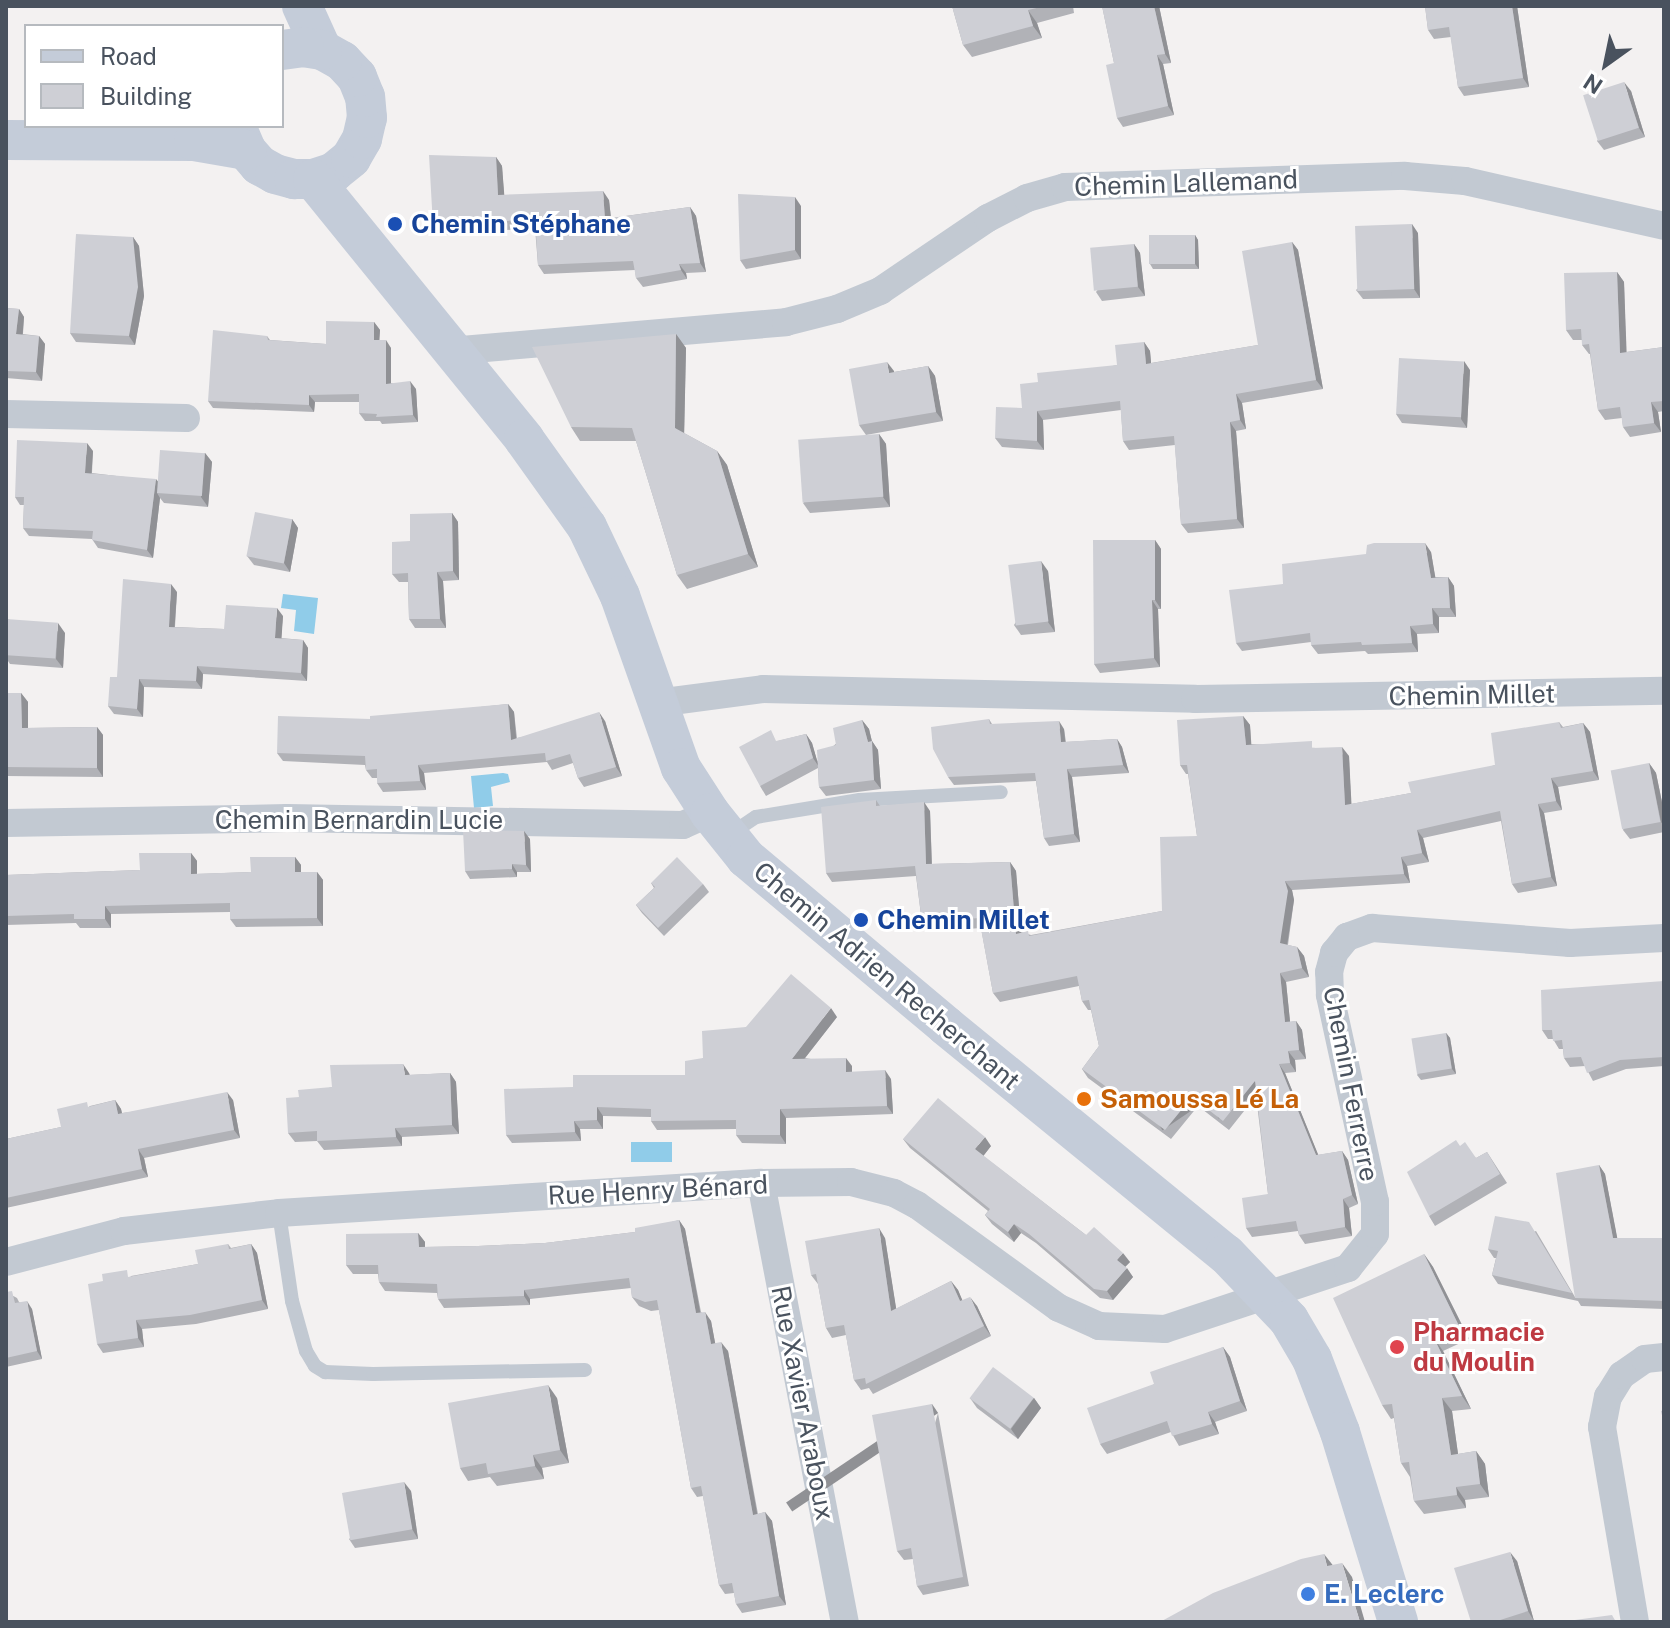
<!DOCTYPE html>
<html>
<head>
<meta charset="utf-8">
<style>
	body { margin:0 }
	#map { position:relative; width:1670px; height:1628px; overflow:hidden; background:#f3f1f1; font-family:"Public Sans",sans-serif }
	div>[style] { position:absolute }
	.water>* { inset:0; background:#90cce9; transform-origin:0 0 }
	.lane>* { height:14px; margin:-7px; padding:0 7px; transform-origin:7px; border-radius:7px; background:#c2c9d2 }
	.street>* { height:28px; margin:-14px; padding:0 14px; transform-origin:14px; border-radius:14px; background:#c2c9d2 }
	.secondary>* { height:40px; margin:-20px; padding:0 20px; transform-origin:20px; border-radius:20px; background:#c4ccd9 }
	.wall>* { inset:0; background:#b1b2b7 }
	.shaded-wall>* { inset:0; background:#909195; transform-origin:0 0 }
	.building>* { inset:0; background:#cecfd5; transform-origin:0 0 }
	.dots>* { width:22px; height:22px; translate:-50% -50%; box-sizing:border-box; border:4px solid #fff; border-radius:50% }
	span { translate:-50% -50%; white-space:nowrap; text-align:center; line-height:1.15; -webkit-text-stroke:6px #fff; paint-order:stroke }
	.street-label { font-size:26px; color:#49525e }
	.transit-label { font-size:26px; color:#164399; font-weight:700 }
	.left { translate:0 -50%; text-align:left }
	.food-label { font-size:26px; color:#c56008; font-weight:700 }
	.health-label { font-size:26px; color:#be3a42; font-weight:700 }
	.shop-label { font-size:26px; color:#366cbe; font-weight:700 }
	.frame { position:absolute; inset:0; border:8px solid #49525e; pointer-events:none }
	.legend { position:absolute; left:24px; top:24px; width:260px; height:104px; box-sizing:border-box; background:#fff; border:2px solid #b6babf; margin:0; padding:10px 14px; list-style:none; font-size:24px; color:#49525e }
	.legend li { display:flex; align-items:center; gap:16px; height:40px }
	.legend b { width:40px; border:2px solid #b6babf }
	.north { position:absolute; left:1566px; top:24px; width:80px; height:80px; -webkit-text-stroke:6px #fff; paint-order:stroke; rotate:213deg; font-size:22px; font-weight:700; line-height:32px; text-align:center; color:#49525e }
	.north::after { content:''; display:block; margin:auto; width:28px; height:36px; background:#49525e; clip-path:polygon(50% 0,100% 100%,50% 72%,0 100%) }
</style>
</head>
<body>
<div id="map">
	<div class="water">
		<i style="clip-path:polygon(283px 594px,318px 598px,314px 634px,294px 631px,296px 610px,281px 608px)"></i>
		<i style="clip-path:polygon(503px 773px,508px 774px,510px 782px,491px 787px,493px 806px,474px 808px,471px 776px)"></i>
		<i style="left:631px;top:1142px;width:41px;height:20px"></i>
	</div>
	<div class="lane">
		<i style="left:729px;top:835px;width:32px;rotate:-34deg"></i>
		<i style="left:756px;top:817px;width:105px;rotate:-9.3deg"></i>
		<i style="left:860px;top:800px;width:141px;rotate:-3.2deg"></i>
		<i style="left:279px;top:1213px;width:89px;rotate:81.6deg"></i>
		<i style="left:292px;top:1301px;width:52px;rotate:74.4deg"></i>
		<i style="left:306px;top:1351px;width:17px;rotate:59deg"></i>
		<i style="left:315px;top:1366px;width:12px;rotate:31deg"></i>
		<i style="left:325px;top:1372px;width:48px;rotate:2.4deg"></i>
		<i style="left:373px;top:1374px;width:212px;rotate:-1.1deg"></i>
	</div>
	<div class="street">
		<i style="left:450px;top:351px;width:337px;rotate:-4.9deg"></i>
		<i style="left:786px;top:322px;width:53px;rotate:-14.3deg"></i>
		<i style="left:837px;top:309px;width:47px;rotate:-22.7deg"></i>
		<i style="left:880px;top:291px;width:130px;rotate:-34.1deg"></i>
		<i style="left:988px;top:218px;width:44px;rotate:-27.1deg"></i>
		<i style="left:1027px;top:198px;width:40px;rotate:-16deg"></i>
		<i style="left:1065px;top:187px;width:340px;rotate:-1.9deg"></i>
		<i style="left:1405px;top:176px;width:60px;rotate:4.8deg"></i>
		<i style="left:1465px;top:181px;width:204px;rotate:12.7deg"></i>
		<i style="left:6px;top:414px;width:180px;rotate:1.3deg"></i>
		<i style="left:657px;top:703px;width:107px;rotate:-7.5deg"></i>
		<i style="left:763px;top:689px;width:432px;rotate:1.3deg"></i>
		<i style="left:1195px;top:699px;width:469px;rotate:-1deg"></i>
		<i style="left:6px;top:823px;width:281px;rotate:-1deg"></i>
		<i style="left:287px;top:818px;width:396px;rotate:1deg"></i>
		<i style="left:683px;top:825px;width:30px;rotate:-24deg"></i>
		<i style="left:761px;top:1183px;width:447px;rotate:79.2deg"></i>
		<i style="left:6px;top:1262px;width:122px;rotate:-14.7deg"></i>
		<i style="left:124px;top:1231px;width:156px;rotate:-6.6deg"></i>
		<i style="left:279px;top:1213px;width:483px;rotate:-3.6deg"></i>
		<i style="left:761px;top:1183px;width:90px;rotate:-0.6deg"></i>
		<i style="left:851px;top:1182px;width:44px;rotate:14.3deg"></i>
		<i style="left:894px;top:1193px;width:26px;rotate:28deg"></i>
		<i style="left:917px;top:1205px;width:175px;rotate:36deg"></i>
		<i style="left:1059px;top:1308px;width:44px;rotate:24.2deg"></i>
		<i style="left:1099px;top:1326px;width:66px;rotate:2.6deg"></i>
		<i style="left:1165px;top:1329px;width:193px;rotate:-18.4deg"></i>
		<i style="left:1348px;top:1268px;width:43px;rotate:-51.5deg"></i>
		<i style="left:1375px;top:1234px;width:32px;rotate:-90deg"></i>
		<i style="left:1375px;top:1202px;width:212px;rotate:-102.3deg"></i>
		<i style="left:1330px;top:995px;width:23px;rotate:-92deg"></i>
		<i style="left:1329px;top:972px;width:20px;rotate:-75deg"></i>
		<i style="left:1334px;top:953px;width:21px;rotate:-51deg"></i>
		<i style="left:1347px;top:937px;width:27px;rotate:-20deg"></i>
		<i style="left:1372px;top:928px;width:199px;rotate:4.3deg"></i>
		<i style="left:1570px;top:943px;width:94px;rotate:-3deg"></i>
		<i style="left:1635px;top:1622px;width:198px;rotate:-99.6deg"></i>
		<i style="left:1602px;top:1427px;width:31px;rotate:-79deg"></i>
		<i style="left:1608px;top:1397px;width:26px;rotate:-58deg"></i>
		<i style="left:1622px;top:1375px;width:28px;rotate:-35deg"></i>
		<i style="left:1645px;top:1359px;width:19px;rotate:-6deg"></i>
	</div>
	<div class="secondary">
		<i style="left:302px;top:6px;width:48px;rotate:65.6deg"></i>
		<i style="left:236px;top:126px;width:26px;rotate:67deg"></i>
		<i style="left:246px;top:150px;width:20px;rotate:49deg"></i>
		<i style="left:259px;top:165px;width:18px;rotate:29deg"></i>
		<i style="left:275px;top:174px;width:20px;rotate:15deg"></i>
		<i style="left:294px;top:179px;width:19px"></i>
		<i style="left:313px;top:179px;width:22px;rotate:-18deg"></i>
		<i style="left:334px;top:172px;width:22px;rotate:-39deg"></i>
		<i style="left:351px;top:158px;width:22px;rotate:-60deg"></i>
		<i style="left:362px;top:139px;width:22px;rotate:-77deg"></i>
		<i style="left:367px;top:118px;width:21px;rotate:-95deg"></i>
		<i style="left:365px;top:97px;width:22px;rotate:-112deg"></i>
		<i style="left:357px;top:77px;width:22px;rotate:-133deg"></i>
		<i style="left:342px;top:61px;width:23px;rotate:-151deg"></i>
		<i style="left:322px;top:50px;width:18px;rotate:-171deg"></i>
		<i style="left:304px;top:47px;width:22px;rotate:172deg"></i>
		<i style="left:6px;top:140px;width:188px;rotate:0.3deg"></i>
		<i style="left:194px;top:141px;width:53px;rotate:9.8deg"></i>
		<i style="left:313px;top:179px;width:335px;rotate:50.9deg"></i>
		<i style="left:524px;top:439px;width:108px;rotate:54.4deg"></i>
		<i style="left:587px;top:527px;width:76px;rotate:64.4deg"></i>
		<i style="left:620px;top:596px;width:182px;rotate:70.5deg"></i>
		<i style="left:681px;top:768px;width:54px;rotate:57.2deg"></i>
		<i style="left:710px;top:813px;width:58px;rotate:51.3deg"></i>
		<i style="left:746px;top:858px;width:261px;rotate:40deg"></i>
		<i style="left:946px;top:1026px;width:361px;rotate:39.2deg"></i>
		<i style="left:1226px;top:1254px;width:91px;rotate:46.3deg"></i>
		<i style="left:1289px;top:1320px;width:45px;rotate:59.5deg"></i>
		<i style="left:1312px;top:1359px;width:78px;rotate:69deg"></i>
		<i style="left:1340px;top:1432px;width:199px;rotate:73deg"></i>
	</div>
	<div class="wall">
		<i style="clip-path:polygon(952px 6px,1073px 6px,1074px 13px,1037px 23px,1042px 38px,972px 57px,963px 45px)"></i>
		<i style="clip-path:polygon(1102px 6px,1159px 6px,1171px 63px,1163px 64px,1174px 115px,1123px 127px,1117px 118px,1114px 63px)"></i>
		<i style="clip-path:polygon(1425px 6px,1517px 6px,1529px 87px,1464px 96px,1458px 87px,1451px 37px,1434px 39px,1428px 30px)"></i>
		<i style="clip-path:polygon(1631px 91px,1645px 137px,1604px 150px,1597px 141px)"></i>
		<i style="clip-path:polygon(496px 157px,502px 166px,504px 195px,609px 200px,611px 218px,690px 207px,696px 216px,706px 272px,686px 273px,687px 279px,643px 287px,636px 278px,635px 270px,544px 274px,538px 265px,535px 228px,439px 235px,433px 226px)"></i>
		<i style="clip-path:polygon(801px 206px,801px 259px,746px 269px,740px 260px)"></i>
		<i style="clip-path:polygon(1418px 233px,1420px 298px,1363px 299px,1356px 290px)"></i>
		<i style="clip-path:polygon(1195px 235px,1198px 240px,1199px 269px,1153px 269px,1150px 264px)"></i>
		<i style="clip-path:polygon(133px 237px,139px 246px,144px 296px,135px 345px,76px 342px,70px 333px)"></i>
		<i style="clip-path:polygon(1292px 242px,1298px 250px,1323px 389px,1242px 403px,1246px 429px,1236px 431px,1244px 528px,1188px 533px,1181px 524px,1175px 445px,1129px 450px,1123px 441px,1121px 410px,1043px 420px,1044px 450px,1002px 447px,995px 438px,1022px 408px,1038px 382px,1117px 365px,1144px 342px,1150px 351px,1151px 363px,1258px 345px)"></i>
		<i style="clip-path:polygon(1134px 244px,1140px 253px,1145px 296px,1102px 301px,1096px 292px)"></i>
		<i style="clip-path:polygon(1617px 272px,1624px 282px,1626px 352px,1664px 347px,1664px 411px,1658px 412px,1661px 432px,1630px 437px,1623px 427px,1622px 418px,1605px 420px,1598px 410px,1590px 354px,1589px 354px,1582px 345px,1582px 340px,1573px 340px,1566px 330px)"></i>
		<i style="clip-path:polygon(6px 308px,19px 309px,24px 317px,23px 334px,39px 336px,45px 344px,42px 381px,6px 378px)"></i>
		<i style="clip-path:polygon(374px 322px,380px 330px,379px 340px,391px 348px,391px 383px,416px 389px,418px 422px,382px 424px,380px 421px,365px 421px,359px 413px,359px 402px,315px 402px,314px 412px,213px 408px,208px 401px,267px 336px,270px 340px,326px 344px)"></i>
		<i style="clip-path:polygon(676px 334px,686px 348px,684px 433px,717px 451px,727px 465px,758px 567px,687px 589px,677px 575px,636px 441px,580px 441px,571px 427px)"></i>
		<i style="clip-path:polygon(928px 366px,935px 376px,943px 421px,866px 435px,859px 425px,894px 372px)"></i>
		<i style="clip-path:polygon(1470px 370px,1467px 428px,1402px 423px,1396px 414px)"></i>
		<i style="clip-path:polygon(879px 434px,886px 444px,890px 507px,810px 513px,803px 503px)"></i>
		<i style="clip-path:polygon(93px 451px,92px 473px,158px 481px,205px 453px,212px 462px,208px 507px,164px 503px,160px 498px,153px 558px,98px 548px,92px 539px,29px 536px,23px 528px,24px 505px,20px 505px,15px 497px)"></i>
		<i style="clip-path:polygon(452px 513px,458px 522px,459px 580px,443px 581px,446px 628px,415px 628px,409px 619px,408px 582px,399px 582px,392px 574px,410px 541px)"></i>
		<i style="clip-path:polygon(292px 519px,298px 528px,290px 572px,254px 565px,247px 556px)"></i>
		<i style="clip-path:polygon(1155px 540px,1161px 549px,1161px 609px,1158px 609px,1160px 667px,1100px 673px,1094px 664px)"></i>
		<i style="clip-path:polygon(1431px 552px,1435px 577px,1448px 577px,1454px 586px,1456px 617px,1439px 617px,1439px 633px,1417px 634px,1418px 652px,1368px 654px,1365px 651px,1318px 654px,1311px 645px,1311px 642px,1242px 651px,1236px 643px,1283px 584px)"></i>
		<i style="clip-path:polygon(1048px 571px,1055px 632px,1021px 635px,1014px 625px)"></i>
		<i style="clip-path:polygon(177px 592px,175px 627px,224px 629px,283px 616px,281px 638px,303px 640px,308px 648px,307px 681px,203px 674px,202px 689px,144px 687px,143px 717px,114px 714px,108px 706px,117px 677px)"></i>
		<i style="clip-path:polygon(6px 619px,65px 633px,63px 668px,10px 664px,6px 658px)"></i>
		<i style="clip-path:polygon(6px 693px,21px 693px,28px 702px,28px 728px,97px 727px,103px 735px,103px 777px,6px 776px)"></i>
		<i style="clip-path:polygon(508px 704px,514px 712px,517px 738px,605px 721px,622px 776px,584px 787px,578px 778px,573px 763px,552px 770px,547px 762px,424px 773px,426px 790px,383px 792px,377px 783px,377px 778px,372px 778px,366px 770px,365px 765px,283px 761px,277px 753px,370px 719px)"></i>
		<i style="clip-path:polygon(1243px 716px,1250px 725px,1251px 744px,1316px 748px,1349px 756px,1351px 804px,1411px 793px,1495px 765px,1559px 722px,1563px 727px,1583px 723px,1590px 732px,1599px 780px,1558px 787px,1562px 810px,1544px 813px,1557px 886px,1518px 893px,1512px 884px,1501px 821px,1423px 838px,1429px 862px,1407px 866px,1410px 883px,1292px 890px,1294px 900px,1288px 945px,1297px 947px,1304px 956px,1309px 977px,1286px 982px,1290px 1022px,1296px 1021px,1302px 1030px,1306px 1059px,1295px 1060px,1296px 1072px,1285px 1073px,1318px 1155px,1342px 1151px,1348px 1160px,1358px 1204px,1349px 1208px,1352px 1236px,1305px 1244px,1299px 1235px,1298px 1231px,1252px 1237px,1246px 1228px,1268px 1194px,1256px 1096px,1229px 1130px,1198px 1106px,1171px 1139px,1088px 1078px,1082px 1069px,1099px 1046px,1091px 1010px,1088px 1010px,1082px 1001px,1079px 986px,1000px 1002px,993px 993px,981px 928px,928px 932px,922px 923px,916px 876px,832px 882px,826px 873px,876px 800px,880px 806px,930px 811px,932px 864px,1010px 862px,1016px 871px,1021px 932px,1031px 935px,1162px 911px,1197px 836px,1188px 774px,1186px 774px,1180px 765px)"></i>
		<i style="clip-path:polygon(989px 719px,992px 724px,1064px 729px,1066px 742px,1117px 739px,1122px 747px,1129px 773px,1072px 777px,1080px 842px,1049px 846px,1044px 838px,1036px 781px,954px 785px,948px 777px)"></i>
		<i style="clip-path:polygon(862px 720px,869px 729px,872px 741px,878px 750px,881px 789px,826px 796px,819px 787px,818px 768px,766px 796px,760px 786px,778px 741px,806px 734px,812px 743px,817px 761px)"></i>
		<i style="clip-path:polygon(1649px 763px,1656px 773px,1664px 812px,1664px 832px,1630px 839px,1623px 830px)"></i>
		<i style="clip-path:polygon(530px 839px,531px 872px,517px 872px,517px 877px,470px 879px,465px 871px)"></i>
		<i style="clip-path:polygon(191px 853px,197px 861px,197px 874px,251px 872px,295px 857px,301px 865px,301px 872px,317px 872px,323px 880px,323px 926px,236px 927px,230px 919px,230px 912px,111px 914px,111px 928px,80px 928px,76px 923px,6px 925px,6px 875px,140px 870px)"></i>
		<i style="clip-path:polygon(651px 883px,703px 884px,709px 892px,664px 936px,642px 913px,636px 905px,654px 888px)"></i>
		<i style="clip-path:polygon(1664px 981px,1664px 1066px,1626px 1069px,1593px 1081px,1585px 1066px,1570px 1067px,1564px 1058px,1563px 1049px,1559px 1049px,1553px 1039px,1548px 1039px,1542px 1030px)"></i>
		<i style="clip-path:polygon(837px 1017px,805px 1058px,852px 1066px,852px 1072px,891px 1079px,893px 1114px,786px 1118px,786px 1144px,742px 1143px,736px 1135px,736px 1129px,657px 1130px,651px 1121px,651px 1117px,603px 1116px,603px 1129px,580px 1129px,581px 1141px,512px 1143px,506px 1135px,573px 1087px,685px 1075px,703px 1058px,746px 1027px)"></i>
		<i style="clip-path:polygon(1446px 1033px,1450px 1038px,1456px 1074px,1421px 1080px,1417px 1075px)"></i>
		<i style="clip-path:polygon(409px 1073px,410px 1075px,450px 1073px,456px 1082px,459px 1134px,402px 1137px,402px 1146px,324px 1150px,317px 1141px,295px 1142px,288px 1133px,299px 1097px,332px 1087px)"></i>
		<i style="clip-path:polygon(115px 1100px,121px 1109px,122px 1113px,233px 1100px,240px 1138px,144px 1158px,148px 1177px,6px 1208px,6px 1139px,61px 1127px,90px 1106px)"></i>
		<i style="clip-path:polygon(903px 1139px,991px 1146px,983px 1156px,1086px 1235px,1130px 1262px,1125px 1267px,1133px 1277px,1113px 1300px,1100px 1298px,1036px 1243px,1021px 1233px,1014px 1242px,992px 1224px,985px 1215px,988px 1211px,910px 1148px)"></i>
		<i style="clip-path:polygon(1460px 1146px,1476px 1158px,1487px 1152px,1507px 1183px,1435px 1226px,1429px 1216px)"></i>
		<i style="clip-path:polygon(1599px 1165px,1605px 1174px,1617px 1238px,1664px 1238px,1664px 1309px,1581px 1306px,1578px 1301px,1498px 1284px,1492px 1275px,1496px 1258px,1494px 1258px,1488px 1249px,1536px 1231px,1575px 1297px)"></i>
		<i style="clip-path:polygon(679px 1220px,685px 1229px,701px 1312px,711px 1321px,715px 1343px,728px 1351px,758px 1514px,765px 1512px,772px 1521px,786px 1605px,742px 1613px,736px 1604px,734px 1593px,725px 1594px,719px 1585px,703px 1496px,697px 1497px,691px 1488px,659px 1310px,651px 1311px,639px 1306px,632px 1297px,631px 1288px,530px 1299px,530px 1305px,444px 1308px,438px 1299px,437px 1293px,385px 1291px,379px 1282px,378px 1274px,353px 1274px,346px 1265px,418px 1233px,425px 1242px,425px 1247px,478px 1246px,545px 1243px,635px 1232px)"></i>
		<i style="clip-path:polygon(885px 1238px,896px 1309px,951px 1281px,958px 1290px,962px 1300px,977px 1306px,991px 1336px,873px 1394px,869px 1388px,861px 1390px,854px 1380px,846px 1335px,832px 1338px,826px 1328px,818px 1284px,811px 1275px)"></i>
		<i style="clip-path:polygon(228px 1244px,231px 1248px,251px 1244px,257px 1253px,268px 1309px,196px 1324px,142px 1329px,144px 1347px,103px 1353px,97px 1344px,131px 1276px,198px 1264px)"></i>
		<i style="clip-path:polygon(1424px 1254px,1433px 1267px,1469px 1339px,1443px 1351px,1471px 1409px,1452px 1411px,1458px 1454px,1476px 1451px,1485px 1464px,1489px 1497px,1465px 1500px,1466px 1508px,1424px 1514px,1414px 1501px,1410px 1477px,1401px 1463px,1394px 1418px,1391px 1419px,1382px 1405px)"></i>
		<i style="clip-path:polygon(6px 1292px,17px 1298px,19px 1302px,32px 1309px,42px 1359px,6px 1367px)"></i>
		<i style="clip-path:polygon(1223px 1347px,1230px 1357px,1247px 1411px,1215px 1422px,1219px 1434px,1179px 1446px,1171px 1432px,1107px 1454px,1100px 1444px,1154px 1384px)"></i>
		<i style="clip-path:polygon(557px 1398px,569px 1463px,542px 1468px,544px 1479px,497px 1486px,490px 1477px,468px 1481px,460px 1468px)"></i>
		<i style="clip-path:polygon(970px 1398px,1034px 1398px,1041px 1408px,1018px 1439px,977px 1408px)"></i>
		<i style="clip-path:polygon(938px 1413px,969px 1586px,923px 1595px,917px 1586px,913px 1559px,904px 1560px,897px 1551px)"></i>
		<i style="clip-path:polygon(411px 1491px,418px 1539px,355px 1548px,349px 1539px)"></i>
		<i style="clip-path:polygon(1517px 1561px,1534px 1621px,1531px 1622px,1471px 1622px)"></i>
	</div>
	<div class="shaded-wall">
		<i style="clip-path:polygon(1154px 6px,1159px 6px,1171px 63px,1165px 54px)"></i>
		<i style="clip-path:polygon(1512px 6px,1517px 6px,1529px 87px,1523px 78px)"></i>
		<i style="clip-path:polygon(1028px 10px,1037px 23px,1042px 38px,1033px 26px)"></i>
		<i style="clip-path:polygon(1157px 55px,1163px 64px,1174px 115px,1168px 106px)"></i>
		<i style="clip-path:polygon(1624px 82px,1631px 91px,1645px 137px,1639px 128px)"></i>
		<i style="clip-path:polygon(496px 157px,502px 166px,505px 204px,498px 195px)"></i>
		<i style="clip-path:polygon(603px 191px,609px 200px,612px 228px,605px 219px)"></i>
		<i style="clip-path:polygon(795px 197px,801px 206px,801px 259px,795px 250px)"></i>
		<i style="clip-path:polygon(690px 207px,696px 216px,706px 272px,700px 263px)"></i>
		<i style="clip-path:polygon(1412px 224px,1418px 233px,1420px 298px,1414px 289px)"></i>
		<i style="clip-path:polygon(1195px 235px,1198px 240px,1199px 269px,1195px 264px)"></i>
		<i style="clip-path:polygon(133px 237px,139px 246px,144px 296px,135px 345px,129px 336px)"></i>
		<i style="clip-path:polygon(1292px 242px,1298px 250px,1323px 389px,1316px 380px)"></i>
		<i style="clip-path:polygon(1134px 244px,1140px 253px,1145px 296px,1138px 287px)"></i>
		<i style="clip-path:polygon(679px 264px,686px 273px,687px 279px,681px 270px)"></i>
		<i style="clip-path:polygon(1617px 272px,1624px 282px,1627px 363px,1620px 353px)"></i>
		<i style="clip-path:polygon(19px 309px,24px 317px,22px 342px,16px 334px)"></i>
		<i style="clip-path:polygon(374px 322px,380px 330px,379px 347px,374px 340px)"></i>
		<i style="clip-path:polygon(676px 334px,686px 348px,684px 441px,675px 428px)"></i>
		<i style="clip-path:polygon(39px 336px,45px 344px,42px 381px,36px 372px)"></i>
		<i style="clip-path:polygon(386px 340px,391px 348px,391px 392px,386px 384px)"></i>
		<i style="clip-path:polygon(1144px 342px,1150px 351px,1152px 373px,1146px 364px)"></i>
		<i style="clip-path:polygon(1464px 361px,1470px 370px,1467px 428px,1461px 419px)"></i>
		<i style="clip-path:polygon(887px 362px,894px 371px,896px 383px,889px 373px)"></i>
		<i style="clip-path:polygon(928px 366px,935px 376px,943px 421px,936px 412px)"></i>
		<i style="clip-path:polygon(410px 381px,416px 389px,418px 422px,413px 415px)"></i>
		<i style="clip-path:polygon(1236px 394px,1242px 403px,1246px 429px,1240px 420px)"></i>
		<i style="clip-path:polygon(309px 395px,315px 402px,314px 412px,309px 405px)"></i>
		<i style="clip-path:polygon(1651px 402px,1658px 412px,1661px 432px,1654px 423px)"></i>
		<i style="clip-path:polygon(1037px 411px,1043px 420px,1044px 450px,1037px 441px)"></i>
		<i style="clip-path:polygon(1230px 422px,1236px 431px,1244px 528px,1237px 519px)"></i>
		<i style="clip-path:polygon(879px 434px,886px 444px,890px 507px,883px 497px)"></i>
		<i style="clip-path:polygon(87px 443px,93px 451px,91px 481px,85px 473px)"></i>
		<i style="clip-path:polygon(717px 451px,727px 465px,758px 567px,748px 554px)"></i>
		<i style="clip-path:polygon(205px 453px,212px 462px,208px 507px,201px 497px)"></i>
		<i style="clip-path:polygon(156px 479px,162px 487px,157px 493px,160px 498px,153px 558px,147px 550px)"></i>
		<i style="clip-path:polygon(452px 513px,458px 522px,459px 580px,453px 571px)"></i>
		<i style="clip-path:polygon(292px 519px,298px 528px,290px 572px,284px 563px)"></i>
		<i style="clip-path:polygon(1155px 540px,1161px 549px,1161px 609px,1155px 600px)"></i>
		<i style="clip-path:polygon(1425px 543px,1431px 552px,1437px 587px,1431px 578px)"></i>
		<i style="clip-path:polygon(1041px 561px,1048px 571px,1055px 632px,1048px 622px)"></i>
		<i style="clip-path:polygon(437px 572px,443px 581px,446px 628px,440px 619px)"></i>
		<i style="clip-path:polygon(1448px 577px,1454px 586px,1456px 617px,1450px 608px)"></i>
		<i style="clip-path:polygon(171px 584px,177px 592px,174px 635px,169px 627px)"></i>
		<i style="clip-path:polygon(1152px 600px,1158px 609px,1160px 667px,1154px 658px)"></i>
		<i style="clip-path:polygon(277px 608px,283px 616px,281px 646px,275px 638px)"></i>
		<i style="clip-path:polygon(1432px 608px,1439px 617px,1439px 633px,1433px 624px)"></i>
		<i style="clip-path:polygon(58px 623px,65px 633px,63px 668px,56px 659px)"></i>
		<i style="clip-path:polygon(1410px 626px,1417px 634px,1418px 652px,1412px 643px)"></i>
		<i style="clip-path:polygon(303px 640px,308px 648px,307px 681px,301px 673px)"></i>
		<i style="clip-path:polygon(197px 666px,203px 674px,202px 689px,196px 681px)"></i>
		<i style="clip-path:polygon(139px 679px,144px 687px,143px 717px,137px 709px)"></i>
		<i style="clip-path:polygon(21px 693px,28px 702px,28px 736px,22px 728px)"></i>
		<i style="clip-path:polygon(508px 704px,514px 712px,517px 749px,511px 740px)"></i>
		<i style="clip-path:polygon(599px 712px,605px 721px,622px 776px,616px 767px)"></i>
		<i style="clip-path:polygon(1243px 716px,1250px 725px,1252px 754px,1246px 745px)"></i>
		<i style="clip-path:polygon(862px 720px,869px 729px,872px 742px,872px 741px,878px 750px,881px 789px,874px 780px,868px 742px)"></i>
		<i style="clip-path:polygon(1059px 721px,1064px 729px,1066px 750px,1061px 742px)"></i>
		<i style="clip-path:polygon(1583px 723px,1590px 732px,1599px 780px,1593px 771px)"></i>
		<i style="clip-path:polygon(97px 727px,103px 735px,103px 777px,97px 768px)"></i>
		<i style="clip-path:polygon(806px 734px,812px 743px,819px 767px,813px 758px)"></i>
		<i style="clip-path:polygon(1117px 739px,1122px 747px,1129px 773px,1123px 765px)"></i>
		<i style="clip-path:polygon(1342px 747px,1349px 756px,1352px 814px,1345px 805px)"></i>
		<i style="clip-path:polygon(1649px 763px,1656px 773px,1664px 812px,1664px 826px,1661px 822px)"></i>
		<i style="clip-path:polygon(418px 765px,424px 773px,426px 790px,420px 781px)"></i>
		<i style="clip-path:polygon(1067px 769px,1072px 777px,1080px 842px,1074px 834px)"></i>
		<i style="clip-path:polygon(1551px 778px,1558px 787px,1562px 810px,1556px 801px)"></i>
		<i style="clip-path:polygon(924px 802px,930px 811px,932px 873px,926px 864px)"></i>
		<i style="clip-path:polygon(1538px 804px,1544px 813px,1557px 886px,1551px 877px)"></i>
		<i style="clip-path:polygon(1417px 830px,1423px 838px,1429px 862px,1422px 853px)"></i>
		<i style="clip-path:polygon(524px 831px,530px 839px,531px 872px,526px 865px)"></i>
		<i style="clip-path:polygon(191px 853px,197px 861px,197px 882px,191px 874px)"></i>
		<i style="clip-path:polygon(295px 857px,301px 865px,301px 880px,295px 872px)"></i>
		<i style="clip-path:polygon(1401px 857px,1407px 866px,1410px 883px,1404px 874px)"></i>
		<i style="clip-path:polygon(1010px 862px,1016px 871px,1022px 942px,1016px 934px)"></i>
		<i style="clip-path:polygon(512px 864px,517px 872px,517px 877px,512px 869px)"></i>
		<i style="clip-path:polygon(317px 872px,323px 880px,323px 926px,317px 918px)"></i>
		<i style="clip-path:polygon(1285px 881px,1292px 890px,1294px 900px,1286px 952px,1280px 943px)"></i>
		<i style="clip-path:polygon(105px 906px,111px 914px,111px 928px,105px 919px)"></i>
		<i style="clip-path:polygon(1297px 947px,1304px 956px,1309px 977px,1302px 968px)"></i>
		<i style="clip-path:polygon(1280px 973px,1286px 982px,1291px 1031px,1285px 1022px)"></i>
		<i style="clip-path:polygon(831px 1008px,837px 1017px,798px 1067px,792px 1059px)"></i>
		<i style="clip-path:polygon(1296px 1021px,1302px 1030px,1306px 1059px,1299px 1050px)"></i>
		<i style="clip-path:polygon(1446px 1033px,1450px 1038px,1456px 1074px,1452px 1069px)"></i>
		<i style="clip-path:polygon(1288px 1051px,1295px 1060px,1296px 1072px,1290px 1063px)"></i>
		<i style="clip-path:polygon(846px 1058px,852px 1066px,852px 1081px,846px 1072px)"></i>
		<i style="clip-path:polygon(403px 1064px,409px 1073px,411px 1085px,405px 1075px)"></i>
		<i style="clip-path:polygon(1279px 1064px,1285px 1073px,1322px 1164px,1316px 1155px)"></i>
		<i style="clip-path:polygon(885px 1070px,891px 1079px,893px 1114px,887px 1106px)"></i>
		<i style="clip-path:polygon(450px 1073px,456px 1082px,459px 1134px,452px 1125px)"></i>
		<i style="left:1255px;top:1081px;width:11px;height:51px;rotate:56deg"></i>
		<i style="clip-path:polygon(227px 1092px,233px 1100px,240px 1138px,234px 1130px)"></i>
		<i style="left:1192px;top:1097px;width:11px;height:43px;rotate:56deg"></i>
		<i style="clip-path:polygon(115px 1100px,121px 1109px,124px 1123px,118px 1114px)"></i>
		<i style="clip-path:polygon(597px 1107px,603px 1116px,603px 1129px,597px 1120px)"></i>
		<i style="clip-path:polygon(780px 1109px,786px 1118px,786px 1144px,780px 1135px)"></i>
		<i style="clip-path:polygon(574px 1121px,580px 1129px,581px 1141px,575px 1132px)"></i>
		<i style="clip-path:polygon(395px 1128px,402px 1137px,402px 1146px,396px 1137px)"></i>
		<i style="clip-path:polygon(985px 1137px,991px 1146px,981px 1159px,975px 1149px)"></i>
		<i style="clip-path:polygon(138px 1149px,144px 1158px,148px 1177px,142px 1169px)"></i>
		<i style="clip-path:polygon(1342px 1151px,1348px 1160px,1358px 1204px,1352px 1195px)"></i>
		<i style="clip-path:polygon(1599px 1165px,1605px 1174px,1619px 1247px,1613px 1238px)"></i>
		<i style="clip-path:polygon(1343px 1199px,1349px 1208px,1352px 1236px,1345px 1227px)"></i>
		<i style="clip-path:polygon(679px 1220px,685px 1229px,702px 1322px,696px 1313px)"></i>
		<i style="clip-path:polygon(1014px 1224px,1021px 1233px,1014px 1242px,1008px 1232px)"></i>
		<i style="clip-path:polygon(879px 1228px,885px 1238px,898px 1320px,891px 1311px)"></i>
		<i style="clip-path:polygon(418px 1233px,425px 1242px,425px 1256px,419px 1247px)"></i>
		<i style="clip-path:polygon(251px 1244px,257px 1253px,268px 1309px,262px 1300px)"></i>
		<i style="clip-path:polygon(1123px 1253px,1130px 1262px,1123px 1269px,1117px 1260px)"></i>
		<i style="clip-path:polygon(1424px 1254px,1433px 1267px,1469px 1339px,1459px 1326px)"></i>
		<i style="clip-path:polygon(1127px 1268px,1133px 1277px,1113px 1300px,1107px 1291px)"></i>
		<i style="clip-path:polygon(951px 1281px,958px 1290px,967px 1311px,960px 1301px)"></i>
		<i style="clip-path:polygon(524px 1290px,530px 1299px,530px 1305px,524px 1296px)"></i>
		<i style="clip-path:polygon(970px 1297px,977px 1306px,991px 1336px,984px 1326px)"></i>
		<i style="clip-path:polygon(27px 1301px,32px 1309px,42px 1359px,37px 1351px)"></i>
		<i style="clip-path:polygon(705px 1312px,711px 1321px,717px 1353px,711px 1344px)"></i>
		<i style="clip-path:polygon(136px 1320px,142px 1329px,144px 1347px,138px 1338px)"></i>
		<i style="clip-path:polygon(1434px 1338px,1443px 1351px,1471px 1409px,1462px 1396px)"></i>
		<i style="clip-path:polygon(721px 1342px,728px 1351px,759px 1524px,753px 1515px)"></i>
		<i style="clip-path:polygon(1223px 1347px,1230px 1357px,1247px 1411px,1240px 1401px)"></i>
		<i style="clip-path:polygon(548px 1385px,557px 1398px,569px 1463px,560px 1450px)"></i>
		<i style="clip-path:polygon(1034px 1398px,1041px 1408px,1018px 1439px,1011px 1429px)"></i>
		<i style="clip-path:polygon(1442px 1398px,1452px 1411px,1460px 1468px,1451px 1455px)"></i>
		<i style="left:932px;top:1404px;width:11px;height:176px;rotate:56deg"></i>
		<i style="clip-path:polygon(1208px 1412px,1215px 1422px,1219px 1434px,1212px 1424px)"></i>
		<i style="clip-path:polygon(1476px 1451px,1485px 1464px,1489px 1497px,1480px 1484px)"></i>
		<i style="clip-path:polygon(533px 1455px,542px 1468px,544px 1479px,535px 1466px)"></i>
		<i style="clip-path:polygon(404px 1482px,411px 1491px,418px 1539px,412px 1529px)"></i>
		<i style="clip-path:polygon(1456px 1487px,1465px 1500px,1466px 1508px,1457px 1495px)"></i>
		<i style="clip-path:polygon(765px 1512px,772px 1521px,786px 1605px,779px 1596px)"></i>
		<i style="clip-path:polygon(1510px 1552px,1517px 1561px,1534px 1621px,1528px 1611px)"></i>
		<i style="clip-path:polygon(1324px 1554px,1335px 1568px,1327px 1566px)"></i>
		<i style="clip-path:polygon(1342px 1563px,1352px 1577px,1365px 1622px,1360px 1622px)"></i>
	</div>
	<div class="building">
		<i style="clip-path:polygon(952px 6px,1045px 6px,1028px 10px,1033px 26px,963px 45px)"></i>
		<i style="clip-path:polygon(1102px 6px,1154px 6px,1165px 54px,1157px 55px,1168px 106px,1117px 118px,1106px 65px,1114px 63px)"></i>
		<i style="clip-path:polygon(1425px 6px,1512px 6px,1523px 78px,1458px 87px,1449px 27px,1428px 30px)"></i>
		<i style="left:1624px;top:82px;width:48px;height:43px;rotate:72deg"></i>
		<i style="clip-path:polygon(429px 155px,496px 157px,498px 195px,603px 191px,605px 219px,690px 207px,700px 263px,679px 264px,681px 270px,636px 278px,633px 261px,538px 265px,535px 219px,433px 226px)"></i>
		<i style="clip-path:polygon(738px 194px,795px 197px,795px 250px,740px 260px)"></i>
		<i style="left:1412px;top:224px;width:65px;height:57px;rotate:88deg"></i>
		<i style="clip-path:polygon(76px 234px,133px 237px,138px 287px,129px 336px,70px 333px)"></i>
		<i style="left:1195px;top:235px;width:29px;height:46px;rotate:90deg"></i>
		<i style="clip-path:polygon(1292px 242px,1316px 380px,1236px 394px,1240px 420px,1230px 422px,1237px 519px,1181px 524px,1174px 436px,1123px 441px,1120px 401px,1037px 411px,1037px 441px,995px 438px,996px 407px,1022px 408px,1020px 384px,1038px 382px,1037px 373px,1117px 365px,1115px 345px,1144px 342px,1146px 364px,1258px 345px,1242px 251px)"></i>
		<i style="left:1134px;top:244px;width:43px;height:44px;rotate:85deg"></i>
		<i style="clip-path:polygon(1617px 272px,1620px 353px,1664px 347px,1664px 401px,1651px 402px,1654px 423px,1623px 427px,1620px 407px,1598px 410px,1589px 344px,1582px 345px,1581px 329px,1566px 330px,1564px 273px)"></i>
		<i style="clip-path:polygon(6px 308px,19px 309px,16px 334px,39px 336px,36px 372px,6px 371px)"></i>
		<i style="clip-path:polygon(326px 321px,374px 322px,374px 340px,386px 340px,386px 384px,410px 381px,413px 415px,376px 417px,377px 414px,359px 413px,359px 394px,309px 395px,309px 405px,208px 401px,213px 330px,267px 336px,268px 340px,326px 344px)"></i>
		<i style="clip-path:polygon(676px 334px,675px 428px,717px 451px,748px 554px,677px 575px,632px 428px,571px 427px,532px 347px)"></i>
		<i style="left:1399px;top:358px;width:65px;height:56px;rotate:3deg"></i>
		<i style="clip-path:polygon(887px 362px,889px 373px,928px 366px,936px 412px,859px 425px,849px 369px)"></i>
		<i style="left:879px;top:434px;width:63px;height:81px;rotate:86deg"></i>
		<i style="clip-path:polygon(17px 440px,87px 443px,85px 473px,156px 479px,147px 550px,92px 540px,93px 531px,23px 528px,24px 497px,15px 497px)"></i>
		<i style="left:160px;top:450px;width:45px;height:43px;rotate:4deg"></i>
		<i style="left:255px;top:512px;width:38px;height:45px;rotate:11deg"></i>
		<i style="clip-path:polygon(452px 513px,453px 571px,437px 572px,440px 619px,409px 619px,408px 573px,392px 574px,392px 542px,410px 541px,410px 514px)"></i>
		<i style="clip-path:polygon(1093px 540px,1155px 540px,1155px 600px,1152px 600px,1154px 658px,1094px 664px)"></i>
		<i style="clip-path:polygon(1374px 543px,1425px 543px,1431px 578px,1448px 577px,1450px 608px,1432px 608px,1433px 624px,1410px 626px,1412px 643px,1362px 645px,1361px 642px,1311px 645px,1310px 633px,1236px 643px,1229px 590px,1283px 584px,1282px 564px,1366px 554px,1367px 545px)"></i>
		<i style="left:1041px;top:561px;width:61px;height:33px;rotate:83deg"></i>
		<i style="clip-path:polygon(123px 579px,171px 584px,169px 627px,224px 629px,226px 605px,277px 608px,275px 638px,303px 640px,301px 673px,197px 666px,196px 681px,139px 679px,137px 709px,108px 706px,110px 677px,117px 677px)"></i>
		<i style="left:6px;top:619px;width:52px;height:36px;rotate:4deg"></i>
		<i style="clip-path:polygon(6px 693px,21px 693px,22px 728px,97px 727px,97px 768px,6px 767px)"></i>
		<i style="clip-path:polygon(508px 704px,511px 740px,599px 712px,616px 767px,578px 778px,570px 754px,546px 761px,545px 753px,418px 765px,420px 781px,377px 783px,377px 769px,366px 770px,365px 756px,277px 753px,278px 716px,370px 719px,370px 716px)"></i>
		<i style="clip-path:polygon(1243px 716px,1246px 745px,1312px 741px,1312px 748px,1342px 747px,1345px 805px,1411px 793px,1408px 782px,1495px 765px,1491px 733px,1559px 722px,1561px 728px,1583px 723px,1593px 771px,1551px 778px,1556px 801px,1538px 804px,1551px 877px,1512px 884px,1500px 811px,1417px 830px,1422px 853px,1401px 857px,1404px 874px,1285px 881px,1288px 891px,1280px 943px,1297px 947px,1302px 968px,1280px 973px,1285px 1022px,1296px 1021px,1299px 1050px,1288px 1051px,1290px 1063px,1279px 1064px,1316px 1155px,1342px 1151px,1352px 1195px,1343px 1199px,1345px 1227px,1299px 1235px,1296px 1221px,1246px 1228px,1242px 1198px,1268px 1194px,1255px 1081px,1223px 1121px,1192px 1097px,1165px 1130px,1082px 1069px,1099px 1046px,1089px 1000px,1082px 1001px,1077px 976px,993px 993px,979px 918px,922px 923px,915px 866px,826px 873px,821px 807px,876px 800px,876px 806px,924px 802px,926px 864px,1010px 862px,1016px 934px,1028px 931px,1029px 936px,1162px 911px,1160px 837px,1197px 836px,1187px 765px,1180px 765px,1177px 720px)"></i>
		<i style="clip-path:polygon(989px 719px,990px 724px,1059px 721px,1061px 742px,1117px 739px,1123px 765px,1067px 769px,1074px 834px,1044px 838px,1035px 773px,948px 777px,933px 749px,931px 727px)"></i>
		<i style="clip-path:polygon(862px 720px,868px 742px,872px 741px,874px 780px,819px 787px,817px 750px,836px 745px,833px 728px)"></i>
		<i style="clip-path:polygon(771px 730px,776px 741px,806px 734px,813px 758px,760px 786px,739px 747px)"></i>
		<i style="left:1649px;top:763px;width:60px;height:39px;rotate:79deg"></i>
		<i style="clip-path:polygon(463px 830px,524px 831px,526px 865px,512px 864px,512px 869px,465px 871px)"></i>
		<i style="clip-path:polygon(139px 853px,191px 853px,191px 874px,251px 872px,250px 857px,295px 857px,295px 872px,317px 872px,317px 918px,230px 919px,230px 903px,105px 906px,105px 919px,74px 919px,74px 914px,6px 916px,6px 875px,140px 870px)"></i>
		<i style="clip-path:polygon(677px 857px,703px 884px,658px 928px,636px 905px,655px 887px,651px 883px)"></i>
		<i style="clip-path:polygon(791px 974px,831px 1008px,792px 1059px,846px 1058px,846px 1072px,885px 1070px,887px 1106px,780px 1109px,780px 1135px,736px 1135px,736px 1120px,651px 1121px,651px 1109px,597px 1107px,597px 1120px,574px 1121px,575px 1132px,506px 1135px,504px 1089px,573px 1087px,573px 1075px,685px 1075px,685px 1061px,703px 1058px,702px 1031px,746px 1027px)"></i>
		<i style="clip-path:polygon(1664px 981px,1664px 1057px,1620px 1060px,1587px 1073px,1581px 1057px,1564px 1058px,1562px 1040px,1553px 1041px,1552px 1030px,1542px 1030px,1541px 990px)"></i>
		<i style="left:1446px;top:1033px;width:36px;height:35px;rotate:81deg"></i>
		<i style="clip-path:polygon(403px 1064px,405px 1075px,450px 1073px,452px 1125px,395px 1128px,396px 1137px,317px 1141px,317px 1131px,288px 1133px,286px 1098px,299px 1097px,298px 1090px,332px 1087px,330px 1065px)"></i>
		<i style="clip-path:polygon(227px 1092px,234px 1130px,138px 1149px,142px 1169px,6px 1198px,6px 1139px,61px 1127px,57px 1109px,87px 1102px,88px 1107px,115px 1100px,118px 1114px)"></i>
		<i style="clip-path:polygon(938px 1098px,985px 1137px,975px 1149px,1086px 1235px,1094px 1227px,1123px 1253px,1117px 1260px,1127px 1268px,1107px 1291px,1094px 1289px,1029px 1234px,1014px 1224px,1008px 1232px,985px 1215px,990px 1209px,903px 1139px)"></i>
		<i style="clip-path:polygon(1456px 1140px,1460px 1146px,1465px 1142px,1476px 1158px,1487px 1152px,1500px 1174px,1429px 1216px,1407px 1172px)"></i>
		<i style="clip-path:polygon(1599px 1165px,1613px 1238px,1664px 1238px,1664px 1301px,1575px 1298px,1556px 1173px)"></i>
		<i style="clip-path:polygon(1495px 1216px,1529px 1222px,1572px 1293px,1492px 1275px,1498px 1251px,1488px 1249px)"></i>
		<i style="clip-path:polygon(679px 1220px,696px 1313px,705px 1312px,711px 1344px,721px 1342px,753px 1515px,765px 1512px,779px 1596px,736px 1604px,732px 1583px,719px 1585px,701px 1486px,691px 1488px,657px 1300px,645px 1302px,632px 1297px,629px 1278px,524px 1290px,524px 1296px,438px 1299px,437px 1284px,379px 1282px,378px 1265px,346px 1265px,346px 1234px,418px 1233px,419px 1247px,478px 1246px,545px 1243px,635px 1232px,635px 1228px)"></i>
		<i style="clip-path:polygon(879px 1228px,891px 1311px,951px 1281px,960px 1301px,970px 1297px,984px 1326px,866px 1384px,865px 1378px,854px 1380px,844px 1325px,826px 1328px,816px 1274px,811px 1275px,805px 1241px)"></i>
		<i style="clip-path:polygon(228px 1244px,229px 1249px,251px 1244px,262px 1300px,190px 1315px,136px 1320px,138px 1338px,97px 1344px,88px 1284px,103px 1281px,102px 1274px,127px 1270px,128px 1277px,198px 1264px,195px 1250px)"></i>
		<i style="clip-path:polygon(1424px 1254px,1459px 1326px,1434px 1338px,1462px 1396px,1442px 1398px,1451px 1455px,1476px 1451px,1480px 1484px,1456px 1487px,1457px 1495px,1414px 1501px,1409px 1462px,1401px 1463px,1392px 1404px,1382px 1405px,1333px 1298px)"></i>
		<i style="clip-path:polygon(12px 1291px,15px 1303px,27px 1301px,37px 1351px,6px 1358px,6px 1292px)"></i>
		<i style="clip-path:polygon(1223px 1347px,1240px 1401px,1208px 1412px,1212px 1424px,1172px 1436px,1167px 1421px,1100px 1444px,1087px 1408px,1154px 1384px,1150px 1372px)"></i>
		<i style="left:993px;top:1367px;width:51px;height:39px;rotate:37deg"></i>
		<i style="clip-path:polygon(548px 1385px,560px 1450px,533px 1455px,535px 1466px,488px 1474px,486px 1463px,460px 1468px,448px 1403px)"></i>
		<i style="clip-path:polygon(932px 1404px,963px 1577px,917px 1586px,911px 1548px,897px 1551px,872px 1415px)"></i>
		<i style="clip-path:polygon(1664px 1410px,1664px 1424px,1661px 1411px)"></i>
		<i style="left:404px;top:1482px;width:48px;height:63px;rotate:80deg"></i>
		<i style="clip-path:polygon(1510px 1552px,1528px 1611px,1494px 1622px,1471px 1622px,1454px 1568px)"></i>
		<i style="clip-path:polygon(1324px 1554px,1327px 1566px,1342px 1563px,1360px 1622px,1160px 1622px,1213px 1593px,1301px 1559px)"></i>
		<i style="clip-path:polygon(1612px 1615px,1616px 1622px,1560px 1622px)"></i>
	</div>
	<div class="dots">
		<i style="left:395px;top:224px;background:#1a4fb4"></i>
		<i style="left:861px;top:920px;background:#1a4fb4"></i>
		<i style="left:1084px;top:1099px;background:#e8710a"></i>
		<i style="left:1397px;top:1347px;background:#e0444e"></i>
		<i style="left:1308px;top:1594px;background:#3f7fe0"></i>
	</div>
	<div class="street-label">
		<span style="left:1186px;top:183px;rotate:-2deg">Chemin Lallemand</span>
		<span style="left:1472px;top:695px;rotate:-1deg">Chemin Millet</span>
		<span style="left:359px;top:820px">Chemin Bernardin Lucie</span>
		<span style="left:887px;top:976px;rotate:40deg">Chemin Adrien Recherchant</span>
		<span style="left:1351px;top:1084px;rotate:79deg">Chemin Ferrerre</span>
		<span style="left:658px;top:1190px;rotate:-3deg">Rue Henry Bénard</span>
		<span style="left:803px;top:1403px;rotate:79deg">Rue Xavier Araboux</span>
	</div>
	<div class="transit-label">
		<span class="left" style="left:411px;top:224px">Chemin Stéphane</span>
		<span class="left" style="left:877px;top:920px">Chemin Millet</span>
	</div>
	<div class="food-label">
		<span class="left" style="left:1100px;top:1099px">Samoussa Lé La</span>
	</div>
	<div class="health-label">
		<span class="left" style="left:1413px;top:1347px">Pharmacie<br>du Moulin</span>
	</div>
	<div class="shop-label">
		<span class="left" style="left:1324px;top:1594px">E. Leclerc</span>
	</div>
	<div class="frame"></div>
	<ul class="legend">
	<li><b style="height:10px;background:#c4ccd9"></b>Road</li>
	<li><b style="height:22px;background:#cecfd5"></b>Building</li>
	</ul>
	<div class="north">N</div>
</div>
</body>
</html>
